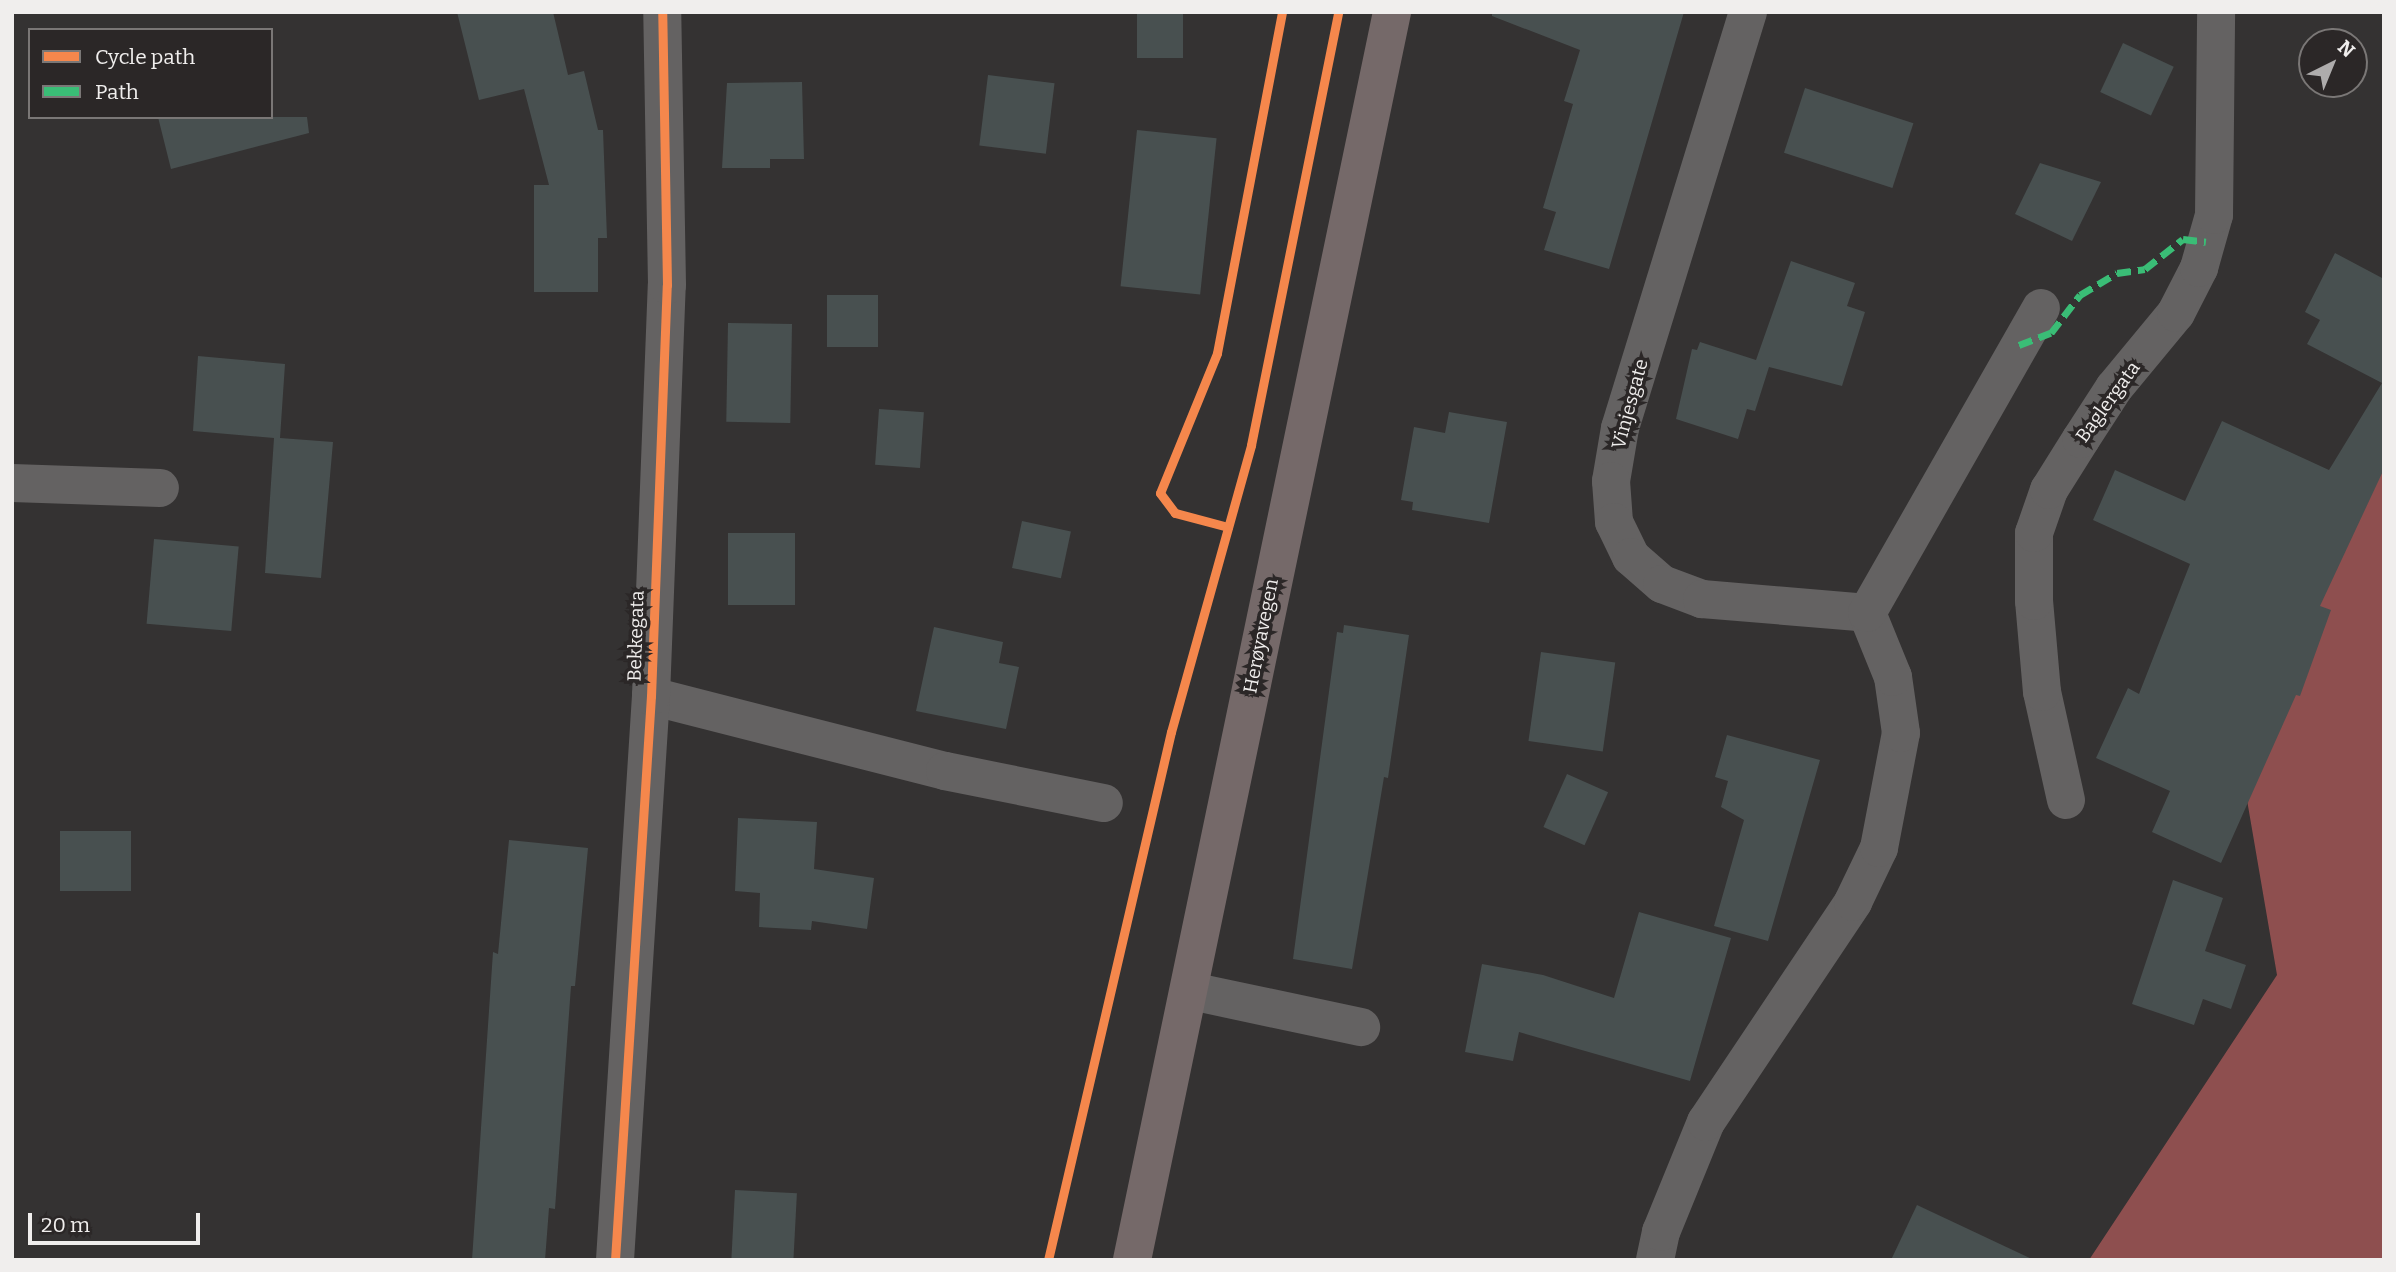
<!DOCTYPE html>
<html>
<head>
<meta charset="utf-8">
<style>
	body { margin:0 }
	#map { position:relative; width:2396px; height:1272px; overflow:hidden; background:#343232; font-family:Bitter,serif }
	div>[style] { position:absolute }
	.forest>* { inset:0; background:#8e4f4f }
	.building>* { inset:0; background:#485050; transform-origin:0 0 }
	.minor>* { height:38px; margin:-19px; padding:0 19px; transform-origin:19px; border-radius:19px; background:#646262 }
	.highway>* { height:38px; margin:-19px; padding:0 19px; transform-origin:19px; border-radius:19px; background:#756969 }
	.quiet>* { height:7px; margin-top:-3.5px; transform-origin:0; background:repeating-linear-gradient(90deg,#3abd76 0 14px,transparent 0 21px) }
	.cycleway>* { height:9px; margin:-4.5px; padding:0 4.5px; transform-origin:4.5px; border-radius:4.5px; background:#f5874c }
	span { translate:-50% -50%; white-space:nowrap; text-align:center; line-height:1.15; -webkit-text-stroke:7px #2b2727; paint-order:stroke }
	.street-label { font-size:19px; color:#f0eeed }
	.frame { position:absolute; inset:0; border:14px solid #f0eeed; pointer-events:none }
	.legend { position:absolute; left:28px; top:28px; width:245px; height:91px; box-sizing:border-box; background:#2b2727; border:2px solid #7a7776; margin:0; padding:9px 12px; list-style:none; font-size:21px; color:#f0eeed }
	.legend li { display:flex; align-items:center; gap:14px; height:35px }
	.legend b { width:35px; border:2px solid #7a7776 }
	.north { position:absolute; left:2298px; top:28px; width:70px; height:70px; box-sizing:border-box; background:#2b2727; border:2px solid #7a7776; border-radius:50%; rotate:43deg; font-size:19px; font-weight:700; line-height:28px; text-align:center; color:#f0eeed }
	.north::after { content:''; display:block; margin:auto; width:24px; height:32px; background:#aeacac; clip-path:polygon(50% 0,100% 100%,50% 72%,0 100%) }
	.scale { position:absolute; left:28px; top:1213px; width:172px; height:32px; box-sizing:border-box; border:4px solid #f0eeed; border-top:0; padding-left:9px; font-size:21px; line-height:24px; white-space:nowrap; color:#f0eeed; -webkit-text-stroke:5px #2b2727; paint-order:stroke }
</style>
</head>
<body>
<div id="map">
	<div class="forest">
		<i style="clip-path:polygon(2384px 440px,2384px 1260px,2089px 1260px,2277px 975px,2235px 730px)"></i>
	</div>
	<div class="building">
		<i style="clip-path:polygon(457px 12px,553px 12px,568px 75px,584px 71px,598px 130px,603px 130px,607px 238px,598px 238px,598px 292px,534px 292px,534px 185px,549px 185px,524px 89px,479px 100px)"></i>
		<i style="left:1137px;top:12px;width:46px;height:46px"></i>
		<i style="clip-path:polygon(1492px 12px,1684px 12px,1609px 269px,1544px 250px,1556px 212px,1543px 208px,1573px 104px,1564px 101px,1580px 50px,1492px 16px)"></i>
		<i style="left:2123px;top:43px;width:56px;height:54px;rotate:25deg"></i>
		<i style="left:988px;top:75px;width:67px;height:71px;rotate:7deg"></i>
		<i style="clip-path:polygon(802px 82px,804px 159px,770px 159px,770px 168px,722px 168px,727px 83px)"></i>
		<i style="left:1805px;top:88px;width:114px;height:68px;rotate:18deg"></i>
		<i style="clip-path:polygon(158px 117px,307px 117px,309px 133px,171px 169px)"></i>
		<i style="left:1137px;top:130px;width:80px;height:157px;rotate:6deg"></i>
		<i style="clip-path:polygon(2040px 163px,2101px 182px,2072px 241px,2015px 214px)"></i>
		<i style="clip-path:polygon(2335px 253px,2384px 279px,2384px 469px,2320px 606px,2331px 610px,2300px 696px,2296px 695px,2221px 863px,2152px 832px,2170px 791px,2096px 758px,2128px 688px,2139px 694px,2190px 564px,2093px 520px,2115px 470px,2185px 501px,2222px 421px,2329px 470px,2382px 383px,2307px 344px,2320px 320px,2305px 312px)"></i>
		<i style="clip-path:polygon(1791px 261px,1855px 283px,1847px 306px,1865px 312px,1842px 386px,1769px 367px,1755px 411px,1747px 409px,1738px 439px,1676px 419px,1692px 349px,1697px 350px,1700px 342px,1756px 360px)"></i>
		<i style="left:827px;top:295px;width:51px;height:52px"></i>
		<i style="left:792px;top:324px;width:99px;height:64px;rotate:91deg"></i>
		<i style="clip-path:polygon(198px 356px,285px 364px,280px 438px,333px 442px,321px 578px,265px 573px,274px 438px,193px 431px)"></i>
		<i style="left:879px;top:409px;width:45px;height:56px;rotate:4deg"></i>
		<i style="clip-path:polygon(1449px 412px,1507px 422px,1489px 523px,1412px 510px,1413px 502px,1401px 500px,1414px 427px,1445px 433px)"></i>
		<i style="left:1022px;top:521px;width:50px;height:48px;rotate:12deg"></i>
		<i style="left:795px;top:533px;width:72px;height:67px;rotate:90deg"></i>
		<i style="left:154px;top:539px;width:85px;height:85px;rotate:5deg"></i>
		<i style="clip-path:polygon(1344px 625px,1409px 635px,1388px 778px,1384px 777px,1352px 969px,1293px 959px,1337px 632px,1343px 633px)"></i>
		<i style="clip-path:polygon(934px 627px,1003px 642px,999px 663px,1019px 667px,1006px 729px,916px 711px)"></i>
		<i style="left:1541px;top:652px;width:75px;height:90px;rotate:8deg"></i>
		<i style="clip-path:polygon(1727px 735px,1820px 760px,1768px 941px,1714px 926px,1744px 820px,1721px 807px,1728px 781px,1715px 777px)"></i>
		<i style="left:1567px;top:774px;width:45px;height:58px;rotate:24deg"></i>
		<i style="clip-path:polygon(738px 818px,817px 822px,814px 869px,874px 878px,867px 929px,812px 921px,811px 930px,759px 927px,760px 893px,735px 891px)"></i>
		<i style="left:60px;top:831px;width:71px;height:60px"></i>
		<i style="clip-path:polygon(509px 840px,588px 848px,575px 986px,571px 986px,555px 1209px,549px 1208px,545px 1260px,472px 1260px,493px 952px,498px 954px)"></i>
		<i style="clip-path:polygon(2173px 880px,2223px 898px,2205px 951px,2246px 965px,2231px 1009px,2203px 999px,2194px 1025px,2132px 1004px)"></i>
		<i style="clip-path:polygon(1639px 912px,1731px 938px,1690px 1081px,1519px 1032px,1513px 1061px,1465px 1052px,1482px 964px,1543px 975px,1614px 998px)"></i>
		<i style="left:735px;top:1190px;width:62px;height:70px;rotate:3deg"></i>
		<i style="clip-path:polygon(1917px 1205px,2034px 1260px,1891px 1260px)"></i>
	</div>
	<div class="minor">
		<i style="left:1748px;top:12px;width:435px;rotate:107.1deg"></i>
		<i style="left:1620px;top:428px;width:54px;rotate:99.6deg"></i>
		<i style="left:1611px;top:481px;width:41px;rotate:85.8deg"></i>
		<i style="left:1614px;top:522px;width:39px;rotate:64deg"></i>
		<i style="left:1631px;top:557px;width:41px;rotate:41.1deg"></i>
		<i style="left:1662px;top:584px;width:43px;rotate:20.6deg"></i>
		<i style="left:1702px;top:599px;width:166px;rotate:4.8deg"></i>
		<i style="left:12px;top:483px;width:148px;rotate:1.9deg"></i>
		<i style="left:651px;top:696px;width:303px;rotate:14.3deg"></i>
		<i style="left:945px;top:771px;width:162px;rotate:11.4deg"></i>
		<i style="left:2066px;top:800px;width:111px;rotate:-102.5deg"></i>
		<i style="left:2042px;top:692px;width:91px;rotate:-95deg"></i>
		<i style="left:2034px;top:601px;width:68px;rotate:-90deg"></i>
		<i style="left:2034px;top:533px;width:46px;rotate:-70.8deg"></i>
		<i style="left:2049px;top:490px;width:60px;rotate:-57.9deg"></i>
		<i style="left:2081px;top:439px;width:61px;rotate:-57.1deg"></i>
		<i style="left:2114px;top:388px;width:97px;rotate:-50.4deg"></i>
		<i style="left:2176px;top:313px;width:51px;rotate:-62.9deg"></i>
		<i style="left:2199px;top:268px;width:55px;rotate:-74.2deg"></i>
		<i style="left:2214px;top:215px;width:203px;rotate:-89.4deg"></i>
		<i style="left:1191px;top:991px;width:174px;rotate:12deg"></i>
		<i style="left:615px;top:1260px;width:565px;rotate:-86.35deg"></i>
		<i style="left:651px;top:696px;width:411px;rotate:-87.8deg"></i>
		<i style="left:667px;top:285px;width:273px;rotate:-91deg"></i>
		<i style="left:1655px;top:1260px;width:29px;rotate:-78deg"></i>
		<i style="left:1661px;top:1232px;width:119px;rotate:-67.8deg"></i>
		<i style="left:1706px;top:1122px;width:265px;rotate:-56.2deg"></i>
		<i style="left:1853px;top:902px;width:60px;rotate:-64.3deg"></i>
		<i style="left:1879px;top:848px;width:117px;rotate:-79.2deg"></i>
		<i style="left:1901px;top:733px;width:57px;rotate:-98.1deg"></i>
		<i style="left:1893px;top:677px;width:69px;rotate:-112.1deg"></i>
		<i style="left:1867px;top:613px;width:351px;rotate:-60.3deg"></i>
	</div>
	<div class="highway">
		<i style="left:1132px;top:1260px;width:1275px;rotate:-78.23deg"></i>
	</div>
	<div class="quiet">
		<i style="left:2019px;top:345px;width:34px;rotate:-21deg"></i>
		<i style="left:2051px;top:333px;width:48px;rotate:-52.7deg"></i>
		<i style="left:2080px;top:295px;width:43px;rotate:-30.7deg"></i>
		<i style="left:2117px;top:273px;width:28px;rotate:-8deg"></i>
		<i style="left:2145px;top:269px;width:48px;rotate:-38.3deg"></i>
		<i style="left:2183px;top:239px;width:23px;rotate:7deg"></i>
	</div>
	<div class="cycleway">
		<i style="left:1228px;top:527px;width:55px;rotate:-165.2deg"></i>
		<i style="left:1175px;top:513px;width:25px;rotate:-127deg"></i>
		<i style="left:1160px;top:493px;width:151px;rotate:-67.8deg"></i>
		<i style="left:1217px;top:353px;width:347px;rotate:-79.2deg"></i>
		<i style="left:615px;top:1260px;width:565px;rotate:-86.35deg"></i>
		<i style="left:651px;top:696px;width:411px;rotate:-87.8deg"></i>
		<i style="left:667px;top:285px;width:273px;rotate:-91deg"></i>
		<i style="left:1048px;top:1260px;width:542px;rotate:-76.89deg"></i>
		<i style="left:1171px;top:732px;width:298px;rotate:-74.4deg"></i>
		<i style="left:1251px;top:445px;width:442px;rotate:-78.6deg"></i>
	</div>
	<div class="street-label">
		<span style="left:2108px;top:402px;rotate:-54deg">Baglergata</span>
		<span style="left:1630px;top:404px;rotate:-75deg">Vinjesgate</span>
		<span style="left:636px;top:636px;rotate:-88deg">Bekkegata</span>
		<span style="left:1261px;top:636px;rotate:-79deg">Herøyavegen</span>
	</div>
	<div class="frame"></div>
	<ul class="legend">
	<li><b style="height:9px;background:#f5874c"></b>Cycle path</li>
	<li><b style="height:9px;background:#3abd76"></b>Path</li>
	</ul>
	<div class="north">N</div>
	<div class="scale">20 m</div>
</div>
</body>
</html>
